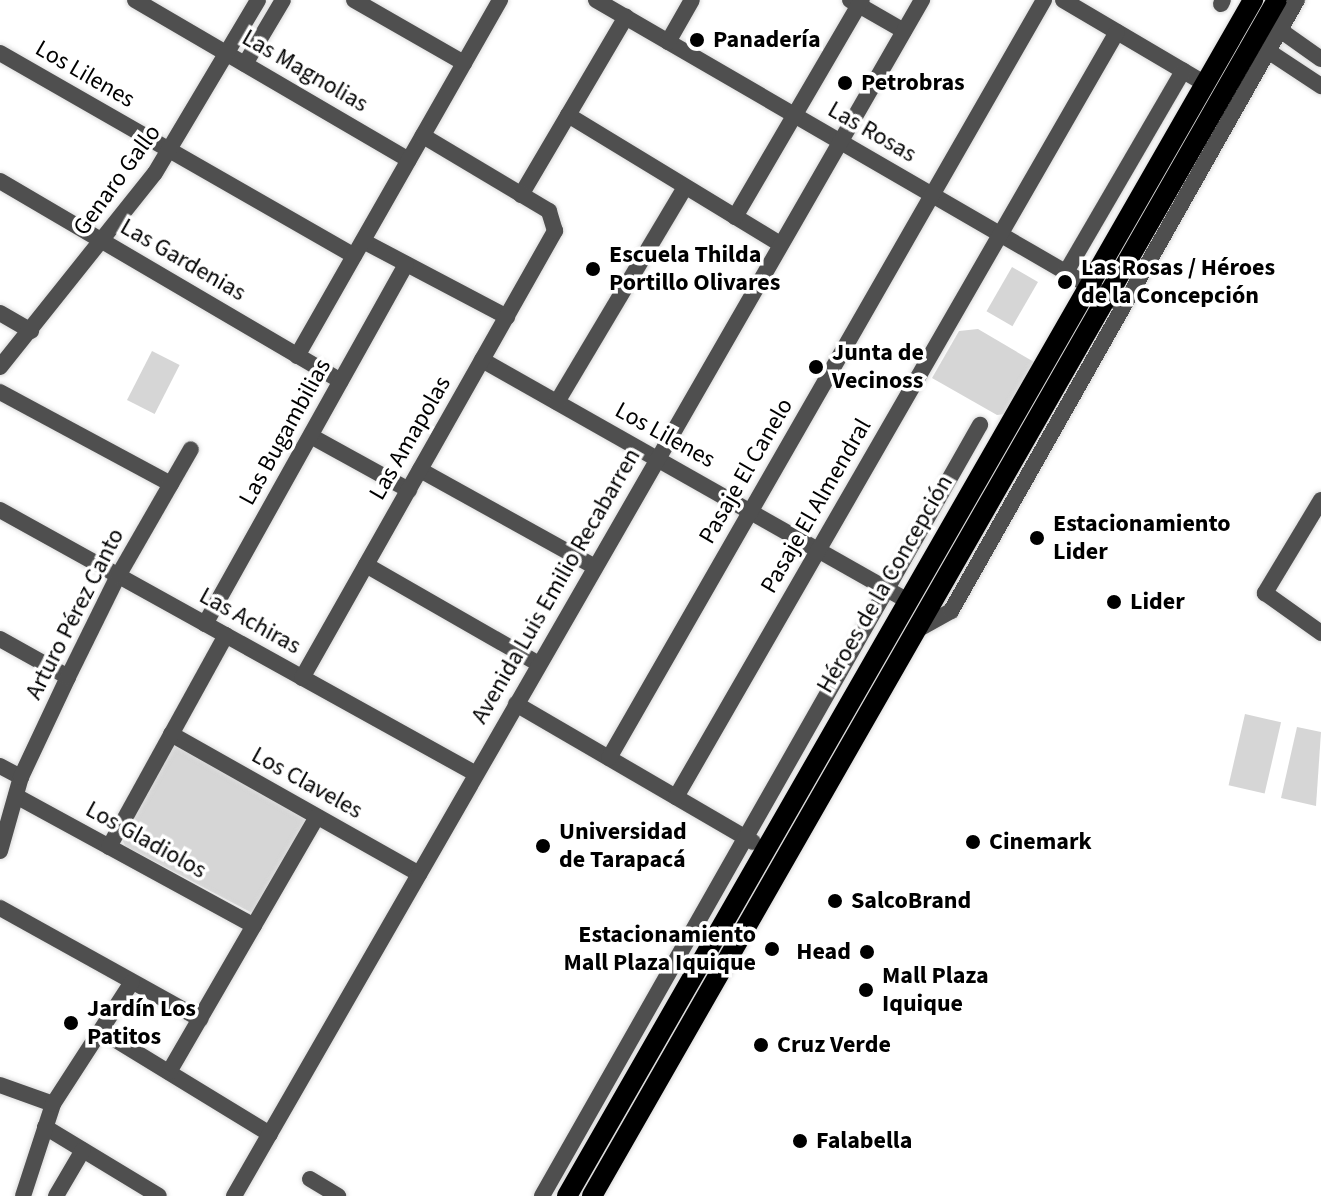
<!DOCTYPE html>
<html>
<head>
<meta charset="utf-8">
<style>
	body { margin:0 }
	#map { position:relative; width:1321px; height:1196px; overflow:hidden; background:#fff; font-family:"Source Sans 3",sans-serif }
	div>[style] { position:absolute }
	.green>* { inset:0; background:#d6d6d6; transform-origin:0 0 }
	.roads { filter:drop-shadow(0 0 2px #dbdbdb) drop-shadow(0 0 2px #dbdbdb) }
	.minor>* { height:16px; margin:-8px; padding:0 8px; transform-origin:8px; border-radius:8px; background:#4f4f4f }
	.major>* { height:20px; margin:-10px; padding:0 10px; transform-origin:10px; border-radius:10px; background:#000 }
	.dots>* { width:22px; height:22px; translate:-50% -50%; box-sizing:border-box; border:4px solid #fff; border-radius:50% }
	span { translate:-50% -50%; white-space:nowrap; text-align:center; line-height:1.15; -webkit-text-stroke:7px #fff; paint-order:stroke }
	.poi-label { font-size:24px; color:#000; font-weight:700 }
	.left { translate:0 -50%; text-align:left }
	.right { translate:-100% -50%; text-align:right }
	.street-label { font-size:24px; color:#000 }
</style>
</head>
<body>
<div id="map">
	<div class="green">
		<i style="left:1012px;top:267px;width:30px;height:51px;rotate:30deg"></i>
		<i style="clip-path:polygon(978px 329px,1034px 362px,1005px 414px,997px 415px,932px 378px,959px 331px)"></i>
		<i style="left:152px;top:351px;width:31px;height:55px;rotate:27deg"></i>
		<i style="left:1245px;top:714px;width:37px;height:73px;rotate:13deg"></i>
		<i style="clip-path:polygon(1297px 727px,1321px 732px,1316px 806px,1281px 798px)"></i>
		<i style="clip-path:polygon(173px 744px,305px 816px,305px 826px,254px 914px,125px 846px,121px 836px)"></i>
	</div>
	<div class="roads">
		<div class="minor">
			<i style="left:135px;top:0;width:317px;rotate:30.3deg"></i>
			<i style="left:354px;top:0;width:127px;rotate:29.8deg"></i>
			<i style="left:596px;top:0;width:602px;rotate:30.1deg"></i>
			<i style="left:850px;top:0;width:62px;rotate:29.9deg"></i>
			<i style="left:1063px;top:0;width:164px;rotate:30.5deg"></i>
			<i style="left:1221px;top:4px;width:4px;rotate:-63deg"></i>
			<i style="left:1280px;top:30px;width:50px;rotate:35.3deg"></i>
			<i style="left:668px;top:42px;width:48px;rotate:-60.3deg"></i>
			<i style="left:1268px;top:51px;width:64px;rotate:33.4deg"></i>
			<i style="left:0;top:53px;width:408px;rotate:29.8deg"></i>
			<i style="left:245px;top:64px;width:74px;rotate:-59.3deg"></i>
			<i style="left:568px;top:115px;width:248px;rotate:31.3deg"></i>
			<i style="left:0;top:181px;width:395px;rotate:30.4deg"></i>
			<i style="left:521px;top:195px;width:207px;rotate:-59.5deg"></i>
			<i style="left:735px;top:217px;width:251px;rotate:-59.7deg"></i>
			<i style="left:363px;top:241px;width:163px;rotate:27.8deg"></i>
			<i style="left:1066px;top:272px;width:233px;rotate:-59.8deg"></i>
			<i style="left:0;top:313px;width:36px;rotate:30deg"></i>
			<i style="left:297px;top:356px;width:410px;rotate:-60.3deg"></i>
			<i style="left:482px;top:360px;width:488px;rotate:29.5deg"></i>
			<i style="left:0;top:367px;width:248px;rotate:-51.4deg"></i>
			<i style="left:155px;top:173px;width:201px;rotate:-59.2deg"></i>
			<i style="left:0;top:392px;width:194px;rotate:28.3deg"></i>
			<i style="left:557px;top:402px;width:250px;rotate:-59.2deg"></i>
			<i style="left:311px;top:436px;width:112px;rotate:28.9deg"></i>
			<i style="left:420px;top:470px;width:200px;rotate:29deg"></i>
			<i style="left:1321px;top:500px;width:109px;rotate:121.1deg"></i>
			<i style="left:1265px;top:593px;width:69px;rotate:35.5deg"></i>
			<i style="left:0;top:510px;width:544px;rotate:29.01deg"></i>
			<i style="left:366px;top:565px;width:199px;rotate:29.8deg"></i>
			<i style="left:205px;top:624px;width:412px;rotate:-60.8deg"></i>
			<i style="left:915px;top:631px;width:41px;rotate:-29.1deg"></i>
			<i style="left:951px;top:611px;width:702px;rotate:-60.48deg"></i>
			<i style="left:0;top:639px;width:78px;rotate:29.2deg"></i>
			<i style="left:302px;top:678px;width:514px;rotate:-60.49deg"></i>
			<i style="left:555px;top:231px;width:21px;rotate:-107deg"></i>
			<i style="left:549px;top:211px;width:147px;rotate:-149.2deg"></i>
			<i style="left:516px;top:704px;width:274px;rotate:30.2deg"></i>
			<i style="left:171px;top:734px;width:285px;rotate:29.4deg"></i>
			<i style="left:609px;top:758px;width:874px;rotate:-60.15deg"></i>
			<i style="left:0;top:766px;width:24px;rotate:28deg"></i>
			<i style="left:16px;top:796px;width:271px;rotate:28.6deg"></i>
			<i style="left:676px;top:797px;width:883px;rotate:-60.04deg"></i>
			<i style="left:109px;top:847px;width:242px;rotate:-61.1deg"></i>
			<i style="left:0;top:851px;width:77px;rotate:-74.2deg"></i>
			<i style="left:21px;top:777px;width:110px;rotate:-64.8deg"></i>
			<i style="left:68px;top:677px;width:113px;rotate:-63.7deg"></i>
			<i style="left:118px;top:576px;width:146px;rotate:-60.1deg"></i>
			<i style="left:0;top:908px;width:229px;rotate:29deg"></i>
			<i style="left:101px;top:1031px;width:198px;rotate:31.4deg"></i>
			<i style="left:169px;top:1072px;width:295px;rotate:-59.9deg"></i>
			<i style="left:0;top:1085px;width:56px;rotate:19.7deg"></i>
			<i style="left:45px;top:1127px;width:133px;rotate:31.2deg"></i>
			<i style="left:310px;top:1179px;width:33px;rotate:31deg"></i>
			<i style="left:23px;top:1196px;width:97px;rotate:-71.9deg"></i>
			<i style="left:53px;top:1104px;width:145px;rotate:-57.1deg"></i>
			<i style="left:56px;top:1196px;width:53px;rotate:-59.6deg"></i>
			<i style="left:234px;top:1196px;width:1380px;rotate:-60.09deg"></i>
			<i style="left:542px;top:1196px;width:887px;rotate:-60.4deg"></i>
		</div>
		<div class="major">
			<i style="left:567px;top:1196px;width:1379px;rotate:-60.16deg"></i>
			<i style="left:592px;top:1196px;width:1378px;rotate:-60.2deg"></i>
		</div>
	</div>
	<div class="dots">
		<i style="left:697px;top:40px;background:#000"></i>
		<i style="left:845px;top:83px;background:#000"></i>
		<i style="left:593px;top:269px;background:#000"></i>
		<i style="left:1065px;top:282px;background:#000"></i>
		<i style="left:816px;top:367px;background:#000"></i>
		<i style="left:1037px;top:538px;background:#000"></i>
		<i style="left:1114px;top:602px;background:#000"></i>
		<i style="left:973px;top:842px;background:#000"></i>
		<i style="left:543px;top:846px;background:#000"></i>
		<i style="left:835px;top:901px;background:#000"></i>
		<i style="left:772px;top:949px;background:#000"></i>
		<i style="left:867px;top:952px;background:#000"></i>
		<i style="left:866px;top:990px;background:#000"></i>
		<i style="left:71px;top:1023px;background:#000"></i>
		<i style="left:761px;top:1045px;background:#000"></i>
		<i style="left:800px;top:1141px;background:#000"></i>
	</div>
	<div class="poi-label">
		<span class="left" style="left:713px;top:40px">Panadería</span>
		<span class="left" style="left:861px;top:83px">Petrobras</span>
		<span class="left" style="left:609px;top:269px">Escuela Thilda<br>Portillo Olivares</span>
		<span class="left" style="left:1081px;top:282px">Las Rosas / Héroes<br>de la Concepción</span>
		<span class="left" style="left:832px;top:367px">Junta de<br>Vecinoss</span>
		<span class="left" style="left:1053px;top:538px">Estacionamiento<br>Lider</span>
		<span class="left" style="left:1130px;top:602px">Lider</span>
		<span class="left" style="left:559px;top:846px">Universidad<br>de Tarapacá</span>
		<span class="left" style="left:989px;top:842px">Cinemark</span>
		<span class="left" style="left:851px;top:901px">SalcoBrand</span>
		<span class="right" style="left:756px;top:949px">Estacionamiento<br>Mall Plaza Iquique</span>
		<span class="right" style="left:851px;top:952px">Head</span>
		<span class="left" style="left:882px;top:990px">Mall Plaza<br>Iquique</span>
		<span class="left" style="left:87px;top:1023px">Jardín Los<br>Patitos</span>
		<span class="left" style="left:777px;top:1045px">Cruz Verde</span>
		<span class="left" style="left:816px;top:1141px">Falabella</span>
	</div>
	<div class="street-label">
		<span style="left:305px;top:71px;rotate:30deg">Las Magnolias</span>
		<span style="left:85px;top:74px;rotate:30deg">Los Lilenes</span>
		<span style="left:872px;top:132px;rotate:30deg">Las Rosas</span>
		<span style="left:117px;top:180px;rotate:-54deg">Genaro Gallo</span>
		<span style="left:183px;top:260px;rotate:30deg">Las Gardenias</span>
		<span style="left:285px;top:432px;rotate:-61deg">Las Bugambilias</span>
		<span style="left:665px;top:435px;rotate:29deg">Los Lilenes</span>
		<span style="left:410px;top:438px;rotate:-60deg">Las Amapolas</span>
		<span style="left:746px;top:471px;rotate:-60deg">Pasaje El Canelo</span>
		<span style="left:816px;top:506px;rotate:-60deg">Pasaje El Almendral</span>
		<span style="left:885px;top:584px;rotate:-60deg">Héroes de la Concepción</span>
		<span style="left:556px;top:586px;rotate:-60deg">Avenida Luis Emilio Recabarren</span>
		<span style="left:75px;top:614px;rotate:-63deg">Arturo Pérez Canto</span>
		<span style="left:250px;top:621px;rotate:29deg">Las Achiras</span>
		<span style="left:307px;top:783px;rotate:29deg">Los Claveles</span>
		<span style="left:146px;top:840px;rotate:29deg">Los Gladiolos</span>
	</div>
</div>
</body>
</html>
